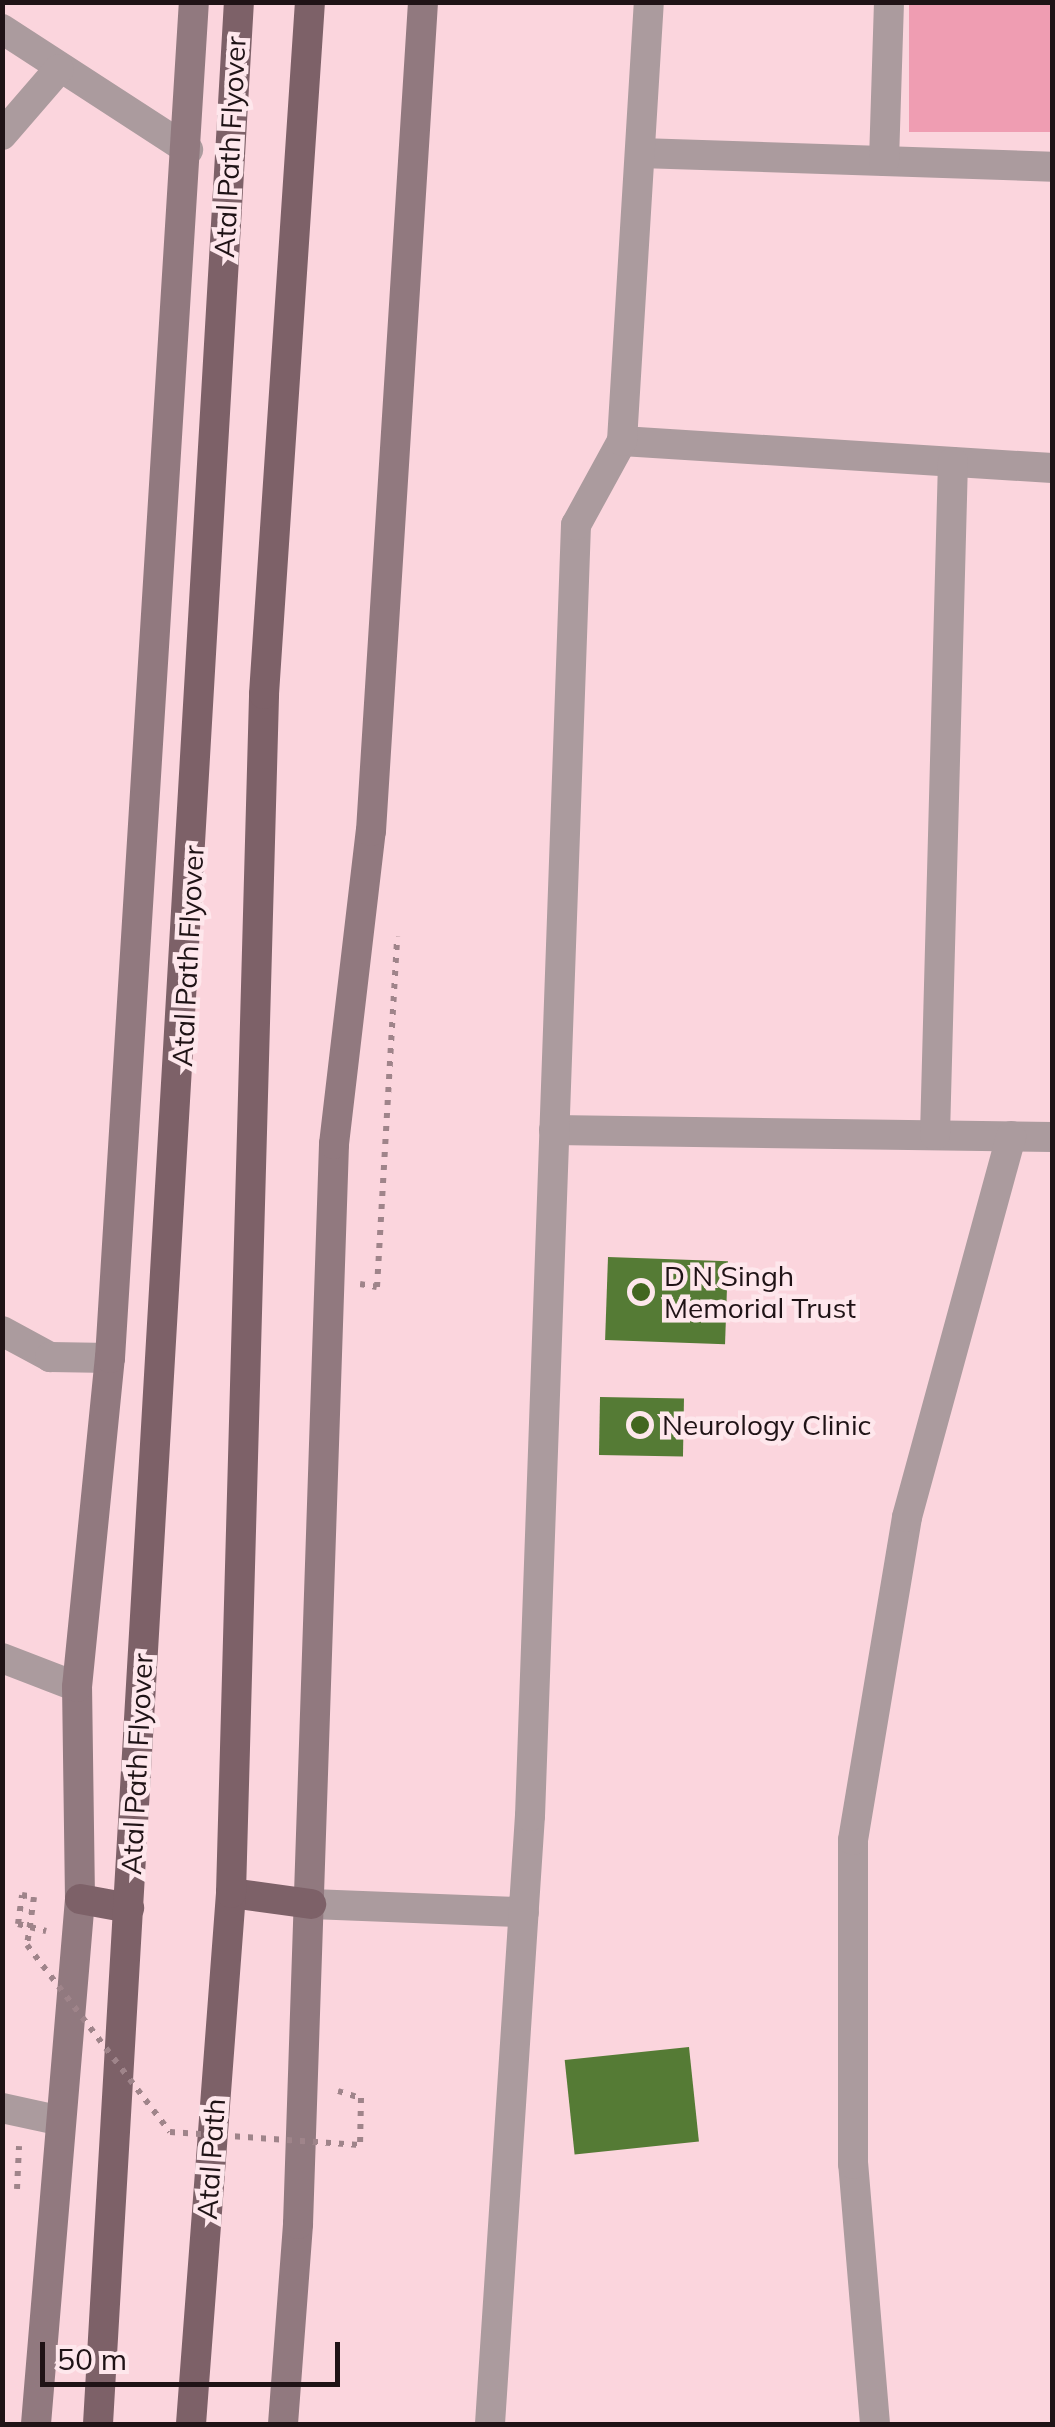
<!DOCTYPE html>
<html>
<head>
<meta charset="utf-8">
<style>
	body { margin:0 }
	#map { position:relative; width:1055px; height:2427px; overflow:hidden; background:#fbd5dd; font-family:Mulish,sans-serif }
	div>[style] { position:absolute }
	.green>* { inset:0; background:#ef9db2; transform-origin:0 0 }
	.building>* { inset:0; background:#557b35; transform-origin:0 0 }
	.path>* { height:6px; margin-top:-3px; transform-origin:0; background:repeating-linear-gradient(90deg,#9f848a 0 5px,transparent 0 13px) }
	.street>* { height:30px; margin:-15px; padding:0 15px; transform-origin:15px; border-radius:15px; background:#ab9b9e }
	.secondary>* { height:30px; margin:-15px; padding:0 15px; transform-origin:15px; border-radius:15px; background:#91797f }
	.primary>* { height:30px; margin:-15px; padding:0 15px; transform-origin:15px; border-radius:15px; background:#7d6168 }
	.path-bridge>* { height:6px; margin-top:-3px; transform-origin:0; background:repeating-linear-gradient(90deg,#9f848a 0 5px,transparent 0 13px) }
	.dots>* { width:28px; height:28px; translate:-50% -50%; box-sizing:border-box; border:5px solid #fee7ec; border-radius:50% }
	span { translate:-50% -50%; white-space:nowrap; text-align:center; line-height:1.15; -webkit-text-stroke:9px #fee7ec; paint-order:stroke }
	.street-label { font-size:28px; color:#1f1316 }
	.poi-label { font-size:28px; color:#1f1316 }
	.left { translate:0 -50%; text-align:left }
	.frame { position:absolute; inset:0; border:5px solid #1f1316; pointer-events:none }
	.scale { position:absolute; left:40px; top:2342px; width:300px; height:45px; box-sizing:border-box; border:5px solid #1f1316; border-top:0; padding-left:12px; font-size:30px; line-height:35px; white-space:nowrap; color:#1f1316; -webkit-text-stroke:8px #fee7ec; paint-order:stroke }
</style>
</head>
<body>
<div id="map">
	<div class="green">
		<i style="left:909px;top:3px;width:143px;height:129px"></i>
	</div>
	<div class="building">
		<i style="left:608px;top:1257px;width:120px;height:83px;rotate:2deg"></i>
		<i style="left:600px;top:1397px;width:84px;height:58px;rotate:1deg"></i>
		<i style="left:689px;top:2047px;width:95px;height:125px;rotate:84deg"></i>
	</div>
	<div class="path">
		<i style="left:360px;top:1284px;width:17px;rotate:10deg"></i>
		<i style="left:377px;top:1287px;width:351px;rotate:-86.7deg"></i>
		<i style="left:18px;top:1924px;width:29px;rotate:14deg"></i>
		<i style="left:338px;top:2091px;width:24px;rotate:17deg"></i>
		<i style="left:361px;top:2098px;width:47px;rotate:91.2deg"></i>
		<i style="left:17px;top:2189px;width:43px;rotate:-87.3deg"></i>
	</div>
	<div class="street">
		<i style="left:2px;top:29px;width:222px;rotate:33deg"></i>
		<i style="left:2px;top:135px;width:87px;rotate:-49.2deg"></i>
		<i style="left:640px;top:153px;width:412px;rotate:1.9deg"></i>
		<i style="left:884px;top:161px;width:159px;rotate:-88.2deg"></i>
		<i style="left:622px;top:441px;width:431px;rotate:3.6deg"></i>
		<i style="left:554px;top:1130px;width:498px;rotate:0.8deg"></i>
		<i style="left:935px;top:1135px;width:673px;rotate:-88.47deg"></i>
		<i style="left:2px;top:1331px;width:55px;rotate:28.4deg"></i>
		<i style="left:50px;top:1357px;width:60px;rotate:1deg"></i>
		<i style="left:2px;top:1658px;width:80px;rotate:21.1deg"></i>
		<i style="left:311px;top:1904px;width:213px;rotate:2.2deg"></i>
		<i style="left:2px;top:2108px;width:56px;rotate:12.3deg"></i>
		<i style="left:490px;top:2424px;width:609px;rotate:-86.24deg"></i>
		<i style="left:530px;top:1816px;width:1292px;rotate:-87.96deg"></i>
		<i style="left:576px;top:525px;width:96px;rotate:-61.3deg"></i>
		<i style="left:622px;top:441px;width:440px;rotate:-86.5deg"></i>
		<i style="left:875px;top:2424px;width:261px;rotate:-94.8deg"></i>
		<i style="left:853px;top:2164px;width:324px;rotate:-90deg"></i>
		<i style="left:853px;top:1840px;width:327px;rotate:-80.5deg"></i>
		<i style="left:907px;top:1517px;width:395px;rotate:-74.7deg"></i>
	</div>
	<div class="secondary">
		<i style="left:36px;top:2424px;width:527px;rotate:-85.21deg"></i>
		<i style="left:80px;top:1899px;width:212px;rotate:-90.8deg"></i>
		<i style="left:77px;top:1687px;width:331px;rotate:-84.3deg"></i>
		<i style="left:110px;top:1358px;width:1359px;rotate:-86.46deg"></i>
		<i style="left:283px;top:2424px;width:201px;rotate:-85.7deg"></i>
		<i style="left:298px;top:2224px;width:1081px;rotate:-88.09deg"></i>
		<i style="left:334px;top:1144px;width:315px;rotate:-83.3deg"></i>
		<i style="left:371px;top:831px;width:831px;rotate:-86.41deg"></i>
	</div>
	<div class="primary">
		<i style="left:231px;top:1893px;width:81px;rotate:7.8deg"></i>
		<i style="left:80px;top:1899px;width:50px;rotate:10.4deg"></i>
		<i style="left:98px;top:2424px;width:2426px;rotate:-86.67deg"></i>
		<i style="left:191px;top:2424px;width:533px;rotate:-85.69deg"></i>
		<i style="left:231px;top:1893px;width:1199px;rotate:-88.42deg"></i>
		<i style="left:264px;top:694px;width:694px;rotate:-86.2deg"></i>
	</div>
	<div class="path-bridge">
		<i style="left:18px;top:1924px;width:29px;rotate:-82deg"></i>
		<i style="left:22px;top:1895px;width:12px;rotate:9deg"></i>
		<i style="left:34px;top:1897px;width:49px;rotate:98.3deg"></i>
		<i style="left:27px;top:1945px;width:235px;rotate:52.6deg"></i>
		<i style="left:170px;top:2132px;width:190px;rotate:3.9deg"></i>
	</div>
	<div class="dots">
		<i style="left:641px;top:1292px;background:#42661f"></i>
		<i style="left:640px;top:1425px;background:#42661f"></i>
	</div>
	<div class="street-label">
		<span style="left:230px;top:147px;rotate:-87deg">Atal Path Flyover</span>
		<span style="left:188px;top:956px;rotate:-87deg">Atal Path Flyover</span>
		<span style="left:137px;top:1764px;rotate:-87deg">Atal Path Flyover</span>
		<span style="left:211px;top:2159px;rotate:-86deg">Atal Path</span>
	</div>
	<div class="poi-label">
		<span class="left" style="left:664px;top:1292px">D N Singh<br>Memorial Trust</span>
		<span class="left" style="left:662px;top:1425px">Neurology Clinic</span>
	</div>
	<div class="frame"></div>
	<div class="scale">50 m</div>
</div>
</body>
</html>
